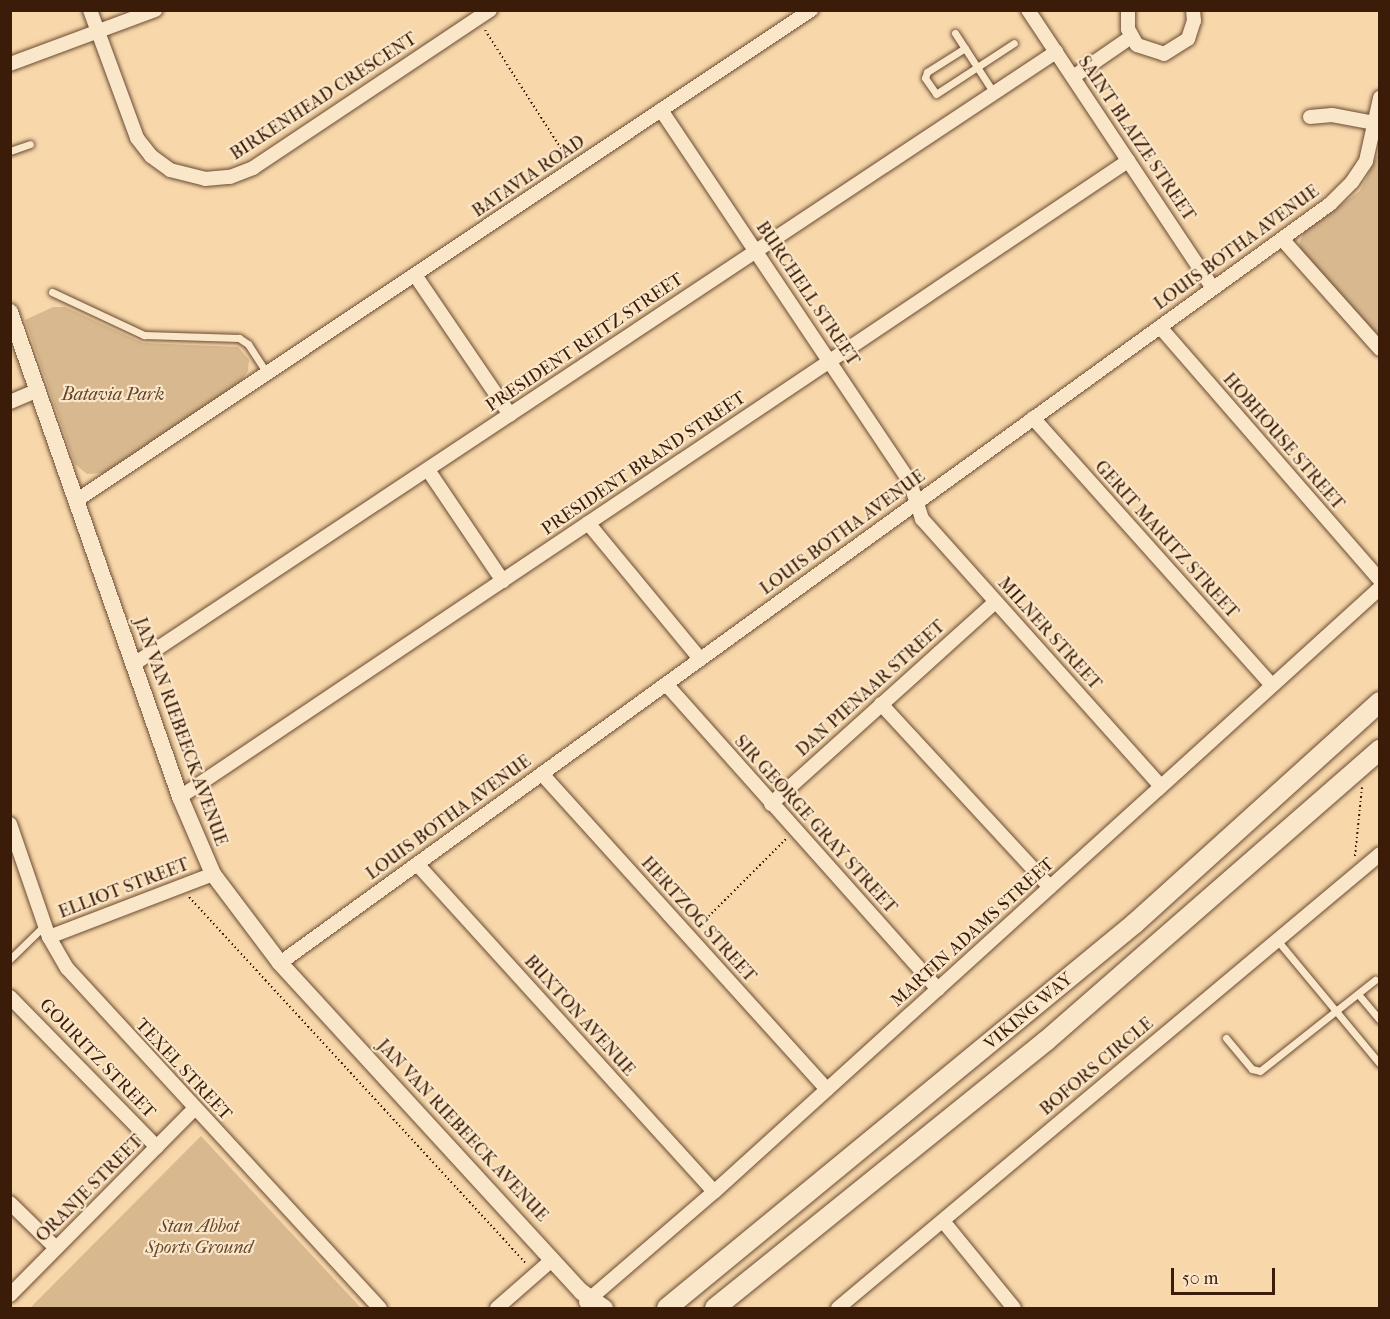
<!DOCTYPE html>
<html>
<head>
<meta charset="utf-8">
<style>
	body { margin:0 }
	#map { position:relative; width:1390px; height:1319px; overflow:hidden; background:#f8d8ab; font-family:"IM FELL French Canon",serif }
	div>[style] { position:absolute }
	.green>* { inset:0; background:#d8b88f }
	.path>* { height:2px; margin-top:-1px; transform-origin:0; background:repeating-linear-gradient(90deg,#3b1c09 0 1.5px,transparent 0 4.5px) }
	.roads { filter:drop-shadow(0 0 2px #6a4b32) drop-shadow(0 0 2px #6a4b32) }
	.service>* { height:7px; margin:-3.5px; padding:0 3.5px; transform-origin:3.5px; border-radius:3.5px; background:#fae6c8 }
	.minor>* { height:14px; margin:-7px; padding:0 7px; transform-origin:7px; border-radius:7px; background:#fae6c8 }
	.tertiary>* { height:16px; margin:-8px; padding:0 8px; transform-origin:8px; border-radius:8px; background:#fae6c8 }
	.secondary>* { height:20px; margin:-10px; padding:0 10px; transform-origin:10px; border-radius:10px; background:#fae6c8 }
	span { translate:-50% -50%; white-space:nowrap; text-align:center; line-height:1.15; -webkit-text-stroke:4.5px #fae6c8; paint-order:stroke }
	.street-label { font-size:18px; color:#3b1c09 }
	.park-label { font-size:18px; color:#62432a; font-style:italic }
	.frame { position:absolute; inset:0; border:12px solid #3b1c09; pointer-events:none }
	.scale { position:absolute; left:1171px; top:1268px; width:104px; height:27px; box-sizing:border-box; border:3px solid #3b1c09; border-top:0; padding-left:8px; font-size:18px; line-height:21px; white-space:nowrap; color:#3b1c09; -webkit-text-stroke:4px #fae6c8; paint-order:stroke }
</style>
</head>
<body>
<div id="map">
	<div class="green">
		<i style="clip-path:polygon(1379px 152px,1379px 337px,1301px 251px,1299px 244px,1304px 232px,1360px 191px)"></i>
		<i style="clip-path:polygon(53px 307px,65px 307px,143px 343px,238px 347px,249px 360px,248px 371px,241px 381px,104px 473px,87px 474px,75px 464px,25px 320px)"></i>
		<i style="clip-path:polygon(201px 1136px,361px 1308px,30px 1308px)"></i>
	</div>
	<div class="path">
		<i style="left:485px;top:30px;width:150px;rotate:57.3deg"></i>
		<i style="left:1355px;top:856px;width:69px;rotate:-84.2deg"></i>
		<i style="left:189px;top:897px;width:498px;rotate:47.4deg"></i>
		<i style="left:699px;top:926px;width:123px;rotate:-45deg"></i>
	</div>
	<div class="roads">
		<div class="service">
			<i style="left:955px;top:33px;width:72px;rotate:57deg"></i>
			<i style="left:965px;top:48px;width:45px;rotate:147.7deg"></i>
			<i style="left:927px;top:72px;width:6px;rotate:108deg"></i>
			<i style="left:925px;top:78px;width:19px;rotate:55deg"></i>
			<i style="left:936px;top:94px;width:93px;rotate:-33.2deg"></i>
			<i style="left:10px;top:151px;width:21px;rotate:-19deg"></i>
			<i style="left:52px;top:292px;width:102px;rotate:25.1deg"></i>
			<i style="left:144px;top:335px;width:95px;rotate:1.8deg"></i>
			<i style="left:239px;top:338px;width:11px;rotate:34deg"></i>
			<i style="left:248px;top:344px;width:35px;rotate:57deg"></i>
			<i style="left:1277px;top:940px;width:161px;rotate:50.3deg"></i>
			<i style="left:10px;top:959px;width:49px;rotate:-44.2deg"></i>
			<i style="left:1358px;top:994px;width:34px;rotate:50deg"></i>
			<i style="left:1226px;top:1038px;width:40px;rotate:50deg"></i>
			<i style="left:1252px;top:1069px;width:8px;rotate:14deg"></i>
			<i style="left:1260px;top:1071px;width:147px;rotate:-38.4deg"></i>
		</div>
		<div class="minor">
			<i style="left:90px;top:10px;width:136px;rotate:69.8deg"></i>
			<i style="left:137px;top:138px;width:23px;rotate:52deg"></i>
			<i style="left:151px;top:156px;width:24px;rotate:36deg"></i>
			<i style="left:170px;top:170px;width:36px;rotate:14deg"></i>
			<i style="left:205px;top:179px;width:25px;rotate:-5deg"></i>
			<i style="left:230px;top:177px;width:25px;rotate:-21deg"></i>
			<i style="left:253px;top:168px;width:285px;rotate:-33.7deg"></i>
			<i style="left:1028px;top:10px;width:334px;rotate:56.4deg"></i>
			<i style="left:1128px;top:10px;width:19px;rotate:90deg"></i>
			<i style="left:1128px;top:29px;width:18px;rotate:61deg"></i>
			<i style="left:1137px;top:45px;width:28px;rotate:18deg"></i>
			<i style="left:1164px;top:54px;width:28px;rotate:-32deg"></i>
			<i style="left:1188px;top:39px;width:19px;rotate:-72deg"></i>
			<i style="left:1194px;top:21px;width:11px;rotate:-95deg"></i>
			<i style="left:10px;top:64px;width:155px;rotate:-20.4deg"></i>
			<i style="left:1073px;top:77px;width:70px;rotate:-34.6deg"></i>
			<i style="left:661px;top:110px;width:448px;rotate:56.2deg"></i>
			<i style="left:910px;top:482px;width:39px;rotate:72deg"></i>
			<i style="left:922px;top:519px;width:358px;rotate:48.2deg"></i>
			<i style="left:1310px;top:117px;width:22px;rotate:-5deg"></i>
			<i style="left:1332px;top:115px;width:44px;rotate:10.5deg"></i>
			<i style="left:1282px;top:239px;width:147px;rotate:48.3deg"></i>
			<i style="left:415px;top:275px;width:169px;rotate:55.8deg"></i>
			<i style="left:1160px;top:327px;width:335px;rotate:49deg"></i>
			<i style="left:10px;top:402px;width:30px;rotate:-23deg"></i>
			<i style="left:1033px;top:418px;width:358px;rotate:48.2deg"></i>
			<i style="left:428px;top:470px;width:134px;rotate:56deg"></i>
			<i style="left:77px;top:500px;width:883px;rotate:-33.73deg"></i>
			<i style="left:588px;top:523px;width:176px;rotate:50.5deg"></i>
			<i style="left:134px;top:664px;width:1107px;rotate:-33.58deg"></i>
			<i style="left:666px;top:684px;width:409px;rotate:48.3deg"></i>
			<i style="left:881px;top:704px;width:249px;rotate:47.3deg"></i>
			<i style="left:542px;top:774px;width:425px;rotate:47.9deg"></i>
			<i style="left:180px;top:797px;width:1142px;rotate:-33.86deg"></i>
			<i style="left:771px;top:804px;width:302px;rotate:-42deg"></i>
			<i style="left:10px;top:824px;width:120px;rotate:71deg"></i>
			<i style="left:49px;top:937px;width:36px;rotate:60deg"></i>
			<i style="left:67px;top:968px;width:462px;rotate:47.4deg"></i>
			<i style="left:417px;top:864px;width:442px;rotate:47.8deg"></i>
			<i style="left:49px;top:937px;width:176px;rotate:-21deg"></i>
			<i style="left:280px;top:963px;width:1296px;rotate:-35.86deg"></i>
			<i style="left:1330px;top:204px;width:31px;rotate:-45deg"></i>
			<i style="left:1352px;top:182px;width:25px;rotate:-56deg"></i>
			<i style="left:1366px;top:161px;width:65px;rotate:-77.5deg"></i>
			<i style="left:10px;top:997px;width:210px;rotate:45.6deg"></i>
			<i style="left:10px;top:1203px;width:64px;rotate:44.4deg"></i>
			<i style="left:943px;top:1221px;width:112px;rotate:50.8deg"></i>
			<i style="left:10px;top:1295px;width:263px;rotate:-45.3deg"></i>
			<i style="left:586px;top:1302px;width:169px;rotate:-40.7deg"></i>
			<i style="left:714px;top:1192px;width:899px;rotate:-42.21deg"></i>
			<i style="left:497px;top:1308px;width:74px;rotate:-41.2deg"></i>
			<i style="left:838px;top:1308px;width:707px;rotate:-39.95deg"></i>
		</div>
		<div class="tertiary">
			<i style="left:10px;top:312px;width:514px;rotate:70.68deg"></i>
			<i style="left:180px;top:797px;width:84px;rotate:66.8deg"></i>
			<i style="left:213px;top:874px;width:111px;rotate:53deg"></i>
			<i style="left:280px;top:963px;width:447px;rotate:47.5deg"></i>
			<i style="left:582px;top:1292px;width:28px;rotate:35deg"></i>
		</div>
		<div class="secondary">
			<i style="left:667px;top:1308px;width:605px;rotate:-39.43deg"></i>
			<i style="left:1134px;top:924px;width:331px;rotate:-42.1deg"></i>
			<i style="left:715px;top:1308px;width:425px;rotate:-38.9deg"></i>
			<i style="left:1046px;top:1041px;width:443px;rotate:-41.1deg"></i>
		</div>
	</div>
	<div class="street-label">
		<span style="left:324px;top:97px;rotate:-33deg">BIRKENHEAD CRESCENT</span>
		<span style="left:1136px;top:139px;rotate:56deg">SAINT BLAIZE STREET</span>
		<span style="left:529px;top:177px;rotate:-34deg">BATAVIA ROAD</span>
		<span style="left:1237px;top:248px;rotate:-36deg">LOUIS BOTHA AVENUE</span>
		<span style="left:807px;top:294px;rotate:56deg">BURCHELL STREET</span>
		<span style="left:585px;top:343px;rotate:-34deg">PRESIDENT REITZ STREET</span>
		<span style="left:1283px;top:442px;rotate:49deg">HOBHOUSE STREET</span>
		<span style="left:644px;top:464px;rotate:-34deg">PRESIDENT BRAND STREET</span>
		<span style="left:843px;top:533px;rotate:-36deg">LOUIS BOTHA AVENUE</span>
		<span style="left:1166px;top:540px;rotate:48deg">GERIT MARITZ STREET</span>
		<span style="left:1049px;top:634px;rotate:48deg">MILNER STREET</span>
		<span style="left:871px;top:689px;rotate:-42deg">DAN PIENAAR STREET</span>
		<span style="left:180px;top:732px;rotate:70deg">JAN VAN RIEBEECK AVENUE</span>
		<span style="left:449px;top:818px;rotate:-36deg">LOUIS BOTHA AVENUE</span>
		<span style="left:815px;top:825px;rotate:48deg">SIR GEORGE GRAY STREET</span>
		<span style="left:124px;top:889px;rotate:-21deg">ELLIOT STREET</span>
		<span style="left:698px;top:920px;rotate:48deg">HERTZOG STREET</span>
		<span style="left:973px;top:933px;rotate:-42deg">MARTIN ADAMS STREET</span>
		<span style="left:1029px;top:1012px;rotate:-40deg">VIKING WAY</span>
		<span style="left:579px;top:1016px;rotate:48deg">BUXTON AVENUE</span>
		<span style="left:97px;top:1059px;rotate:46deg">GOURITZ STREET</span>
		<span style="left:1097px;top:1067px;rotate:-40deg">BOFORS CIRCLE</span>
		<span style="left:183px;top:1070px;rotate:47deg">TEXEL STREET</span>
		<span style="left:462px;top:1131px;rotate:47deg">JAN VAN RIEBEECK AVENUE</span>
		<span style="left:90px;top:1189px;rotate:-45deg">ORANJE STREET</span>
	</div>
	<div class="park-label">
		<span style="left:113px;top:395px">Batavia Park</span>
		<span style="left:199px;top:1238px">Stan Abbot<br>Sports Ground</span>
	</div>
	<div class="frame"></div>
	<div class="scale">50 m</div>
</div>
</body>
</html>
